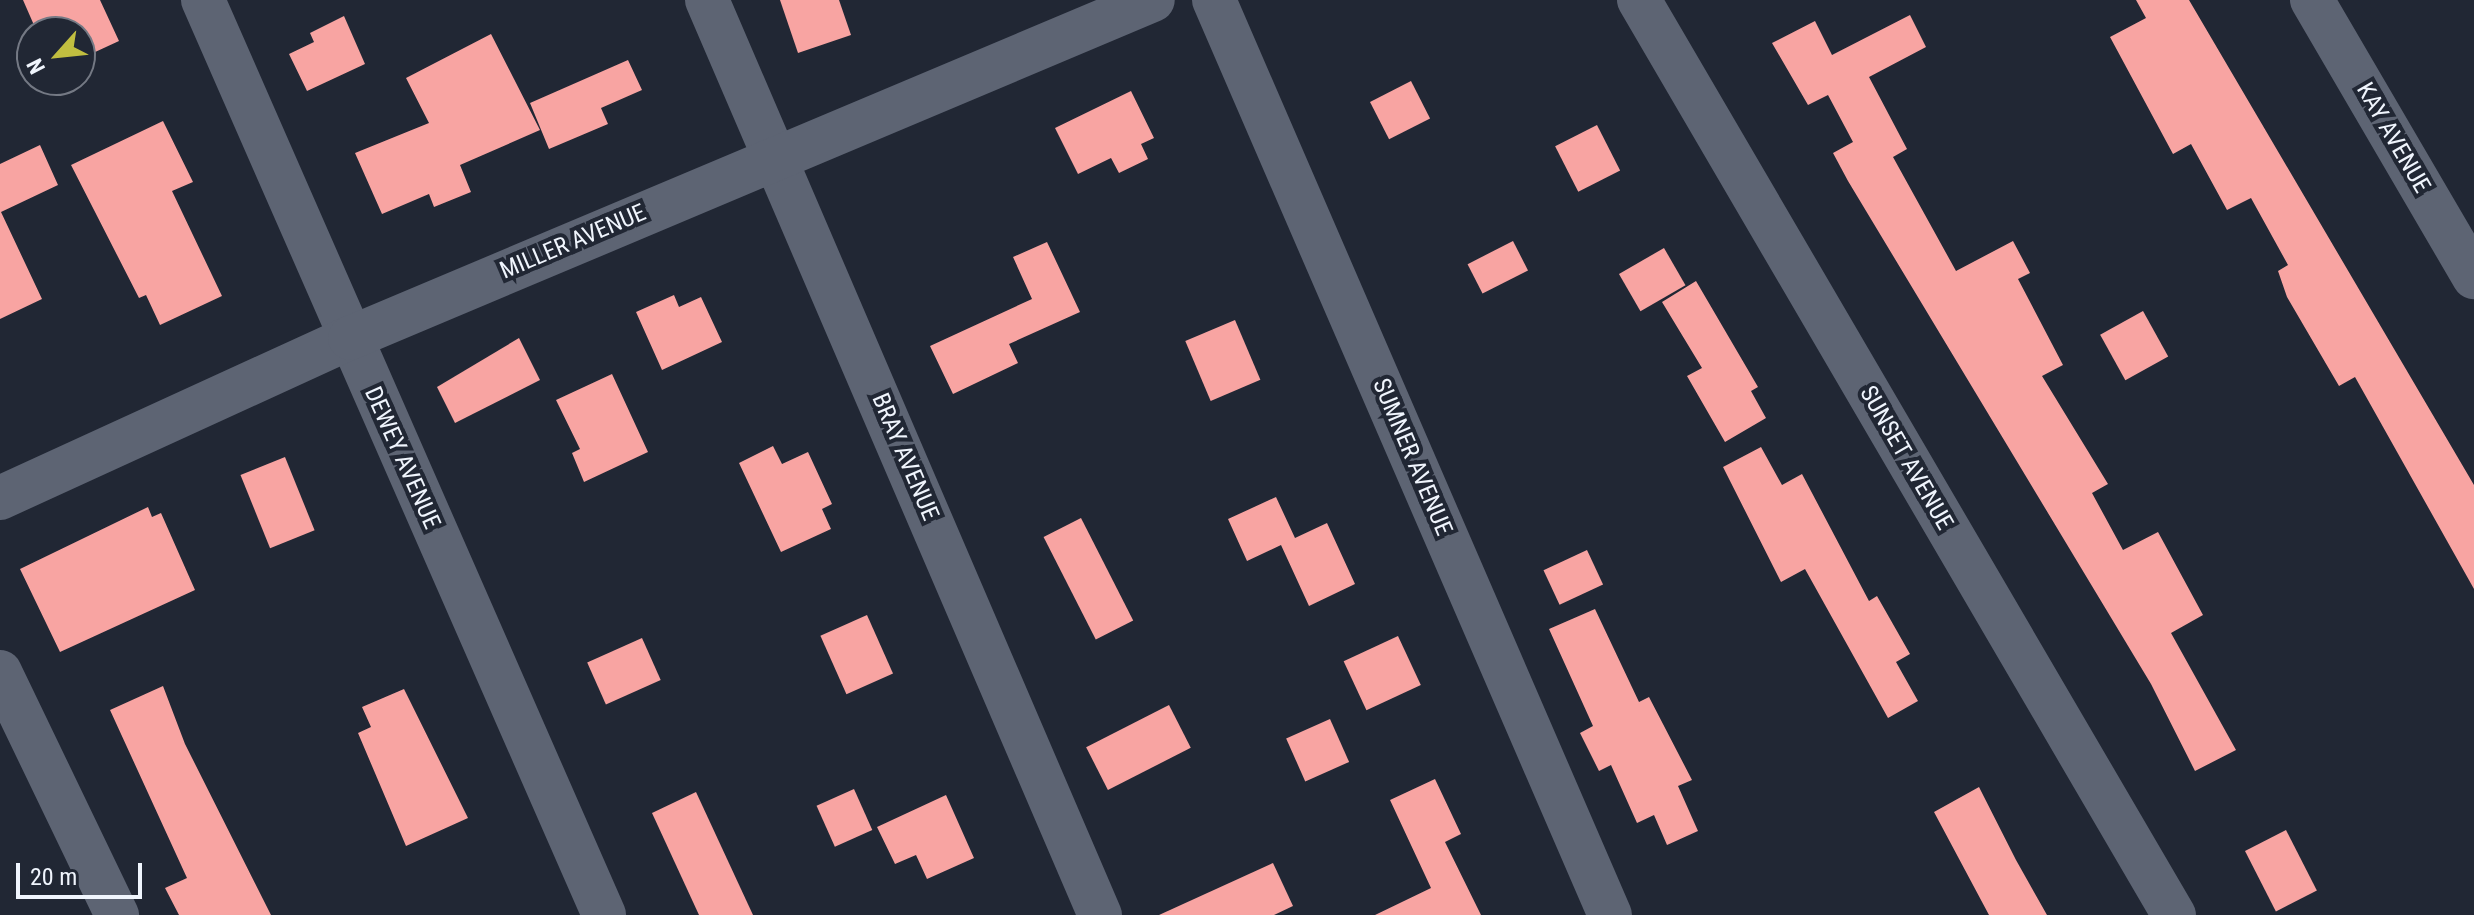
<!DOCTYPE html>
<html>
<head>
<meta charset="utf-8">
<style>
	body { margin:0 }
	#map { position:relative; width:2474px; height:915px; overflow:hidden; background:#212734; font-family:"Roboto Condensed",sans-serif }
	div>[style] { position:absolute }
	.building>* { inset:0; background:#f8a4a2; transform-origin:0 0 }
	.minor>* { height:44px; margin:-22px; padding:0 22px; transform-origin:22px; border-radius:22px; background:#5d6473 }
	span { translate:-50% -50%; white-space:nowrap; text-align:center; line-height:1.15; -webkit-text-stroke:8px #212734; paint-order:stroke }
	.street-label { font-size:24px; color:#f0f5fd }
	.north { position:absolute; left:16px; top:16px; width:80px; height:80px; box-sizing:border-box; background:#212734; border:2px solid #747984; border-radius:50%; rotate:243deg; font-size:22px; font-weight:700; line-height:32px; text-align:center; color:#f0f5fd }
	.north::after { content:''; display:block; margin:auto; width:28px; height:36px; background:#c1be40; clip-path:polygon(50% 0,100% 100%,50% 72%,0 100%) }
	.scale { position:absolute; left:16px; top:863px; width:126px; height:36px; box-sizing:border-box; border:4px solid #f0f5fd; border-top:0; padding-left:10px; font-size:24px; line-height:28px; white-space:nowrap; color:#f0f5fd; -webkit-text-stroke:6px #212734; paint-order:stroke }
</style>
</head>
<body>
<div id="map">
	<div class="building">
		<i style="clip-path:polygon(23px 0,100px 0,119px 41px,80px 59px,80px 32px,37px 32px)"></i>
		<i style="clip-path:polygon(780px 0,839px 0,851px 35px,798px 53px)"></i>
		<i style="clip-path:polygon(2136px 0,2189px 0,2474px 485px,2474px 589px,2355px 377px,2339px 386px,2287px 297px,2278px 271px,2288px 265px,2251px 198px,2227px 210px,2191px 144px,2173px 154px,2110px 37px,2146px 18px)"></i>
		<i style="clip-path:polygon(1910px 15px,1926px 47px,1869px 77px,1907px 149px,1893px 157px,1956px 271px,2013px 241px,2030px 273px,2018px 279px,2063px 365px,2042px 376px,2108px 484px,2092px 493px,2123px 550px,2158px 532px,2203px 615px,2171px 633px,2236px 750px,2195px 771px,2151px 684px,1848px 181px,1833px 153px,1853px 142px,1828px 95px,1808px 105px,1772px 43px,1815px 21px,1832px 55px)"></i>
		<i style="clip-path:polygon(344px 16px,365px 64px,307px 91px,289px 54px,314px 42px,310px 33px)"></i>
		<i style="clip-path:polygon(491px 34px,540px 130px,460px 165px,471px 192px,434px 207px,429px 194px,382px 214px,355px 153px,429px 123px,406px 78px)"></i>
		<i style="clip-path:polygon(628px 60px,642px 90px,601px 108px,608px 124px,549px 149px,530px 103px)"></i>
		<i style="left:1411px;top:81px;width:42px;height:46px;rotate:63deg"></i>
		<i style="clip-path:polygon(1131px 91px,1154px 138px,1141px 144px,1148px 159px,1119px 173px,1111px 158px,1078px 174px,1055px 128px)"></i>
		<i style="clip-path:polygon(163px 121px,193px 182px,172px 191px,222px 296px,160px 325px,146px 295px,139px 298px,71px 165px)"></i>
		<i style="left:1597px;top:125px;width:51px;height:47px;rotate:63deg"></i>
		<i style="clip-path:polygon(40px 145px,58px 185px,1px 212px,42px 299px,0 319px,0 164px)"></i>
		<i style="left:1513px;top:241px;width:33px;height:51px;rotate:63deg"></i>
		<i style="clip-path:polygon(1047px 242px,1080px 312px,1009px 344px,1018px 363px,953px 394px,930px 346px,1032px 299px,1013px 257px)"></i>
		<i style="left:1664px;top:248px;width:43px;height:52px;rotate:60deg"></i>
		<i style="clip-path:polygon(1696px 281px,1758px 387px,1751px 391px,1766px 418px,1725px 442px,1687px 376px,1702px 368px,1662px 302px)"></i>
		<i style="clip-path:polygon(674px 295px,679px 307px,701px 297px,722px 342px,662px 370px,636px 312px)"></i>
		<i style="left:2143px;top:311px;width:52px;height:49px;rotate:61deg"></i>
		<i style="left:1235px;top:320px;width:65px;height:54px;rotate:67deg"></i>
		<i style="clip-path:polygon(519px 338px,540px 380px,455px 423px,437px 387px)"></i>
		<i style="clip-path:polygon(612px 374px,648px 452px,584px 482px,572px 453px,580px 449px,556px 400px)"></i>
		<i style="clip-path:polygon(773px 446px,782px 464px,808px 452px,832px 504px,822px 509px,831px 529px,781px 552px,739px 463px)"></i>
		<i style="clip-path:polygon(1761px 447px,1782px 485px,1802px 474px,1869px 601px,1877px 596px,1910px 654px,1896px 662px,1918px 701px,1888px 718px,1805px 569px,1781px 582px,1723px 467px)"></i>
		<i style="left:285px;top:457px;width:79px;height:48px;rotate:68deg"></i>
		<i style="clip-path:polygon(1276px 497px,1295px 538px,1327px 523px,1355px 584px,1309px 606px,1281px 545px,1247px 561px,1228px 519px)"></i>
		<i style="clip-path:polygon(148px 507px,152px 517px,161px 513px,195px 590px,60px 652px,20px 569px)"></i>
		<i style="left:1081px;top:518px;width:115px;height:42px;rotate:63deg"></i>
		<i style="left:1587px;top:550px;width:38px;height:48px;rotate:65deg"></i>
		<i style="clip-path:polygon(1595px 609px,1639px 702px,1649px 697px,1692px 780px,1678px 786px,1698px 831px,1667px 845px,1654px 815px,1637px 823px,1611px 765px,1599px 771px,1580px 733px,1593px 726px,1549px 629px)"></i>
		<i style="left:867px;top:615px;width:64px;height:51px;rotate:66deg"></i>
		<i style="left:1398px;top:636px;width:54px;height:60px;rotate:65deg"></i>
		<i style="left:642px;top:638px;width:46px;height:60px;rotate:66deg"></i>
		<i style="clip-path:polygon(163px 686px,185px 744px,271px 915px,179px 915px,165px 888px,187px 878px,110px 710px)"></i>
		<i style="clip-path:polygon(404px 689px,468px 818px,406px 846px,358px 733px,371px 727px,362px 707px)"></i>
		<i style="left:1169px;top:705px;width:48px;height:93px;rotate:63deg"></i>
		<i style="left:1330px;top:719px;width:47px;height:48px;rotate:66deg"></i>
		<i style="clip-path:polygon(1435px 779px,1461px 834px,1445px 842px,1481px 915px,1375px 915px,1431px 888px,1390px 800px)"></i>
		<i style="clip-path:polygon(1979px 787px,2016px 860px,2047px 915px,1989px 915px,1934px 812px)"></i>
		<i style="left:854px;top:789px;width:45px;height:41px;rotate:66deg"></i>
		<i style="clip-path:polygon(696px 792px,753px 915px,699px 915px,652px 813px)"></i>
		<i style="clip-path:polygon(946px 795px,974px 858px,927px 879px,916px 855px,895px 864px,877px 827px)"></i>
		<i style="left:2286px;top:830px;width:68px;height:46px;rotate:63deg"></i>
		<i style="clip-path:polygon(1273px 863px,1293px 906px,1274px 915px,1159px 915px)"></i>
	</div>
	<div class="minor">
		<i style="left:203px;top:0;width:999px;rotate:66.33deg"></i>
		<i style="left:707px;top:0;width:996px;rotate:66.76deg"></i>
		<i style="left:1214px;top:0;width:997px;rotate:66.6deg"></i>
		<i style="left:1639px;top:0;width:1060px;rotate:59.69deg"></i>
		<i style="left:2312px;top:0;width:321px;rotate:59.7deg"></i>
		<i style="left:0;top:498px;width:385px;rotate:-24.6deg"></i>
		<i style="left:350px;top:338px;width:871px;rotate:-22.83deg"></i>
		<i style="left:0;top:672px;width:270px;rotate:64.3deg"></i>
	</div>
	<div class="street-label">
		<span style="left:2393px;top:138px;rotate:60deg">KAY AVENUE</span>
		<span style="left:573px;top:242px;rotate:-23deg">MILLER AVENUE</span>
		<span style="left:905px;top:457px;rotate:67deg">BRAY AVENUE</span>
		<span style="left:1412px;top:457px;rotate:67deg">SUMNER AVENUE</span>
		<span style="left:402px;top:458px;rotate:66deg">DEWEY AVENUE</span>
		<span style="left:1906px;top:458px;rotate:60deg">SUNSET AVENUE</span>
	</div>
	<div class="north">N</div>
	<div class="scale">20 m</div>
</div>
</body>
</html>
